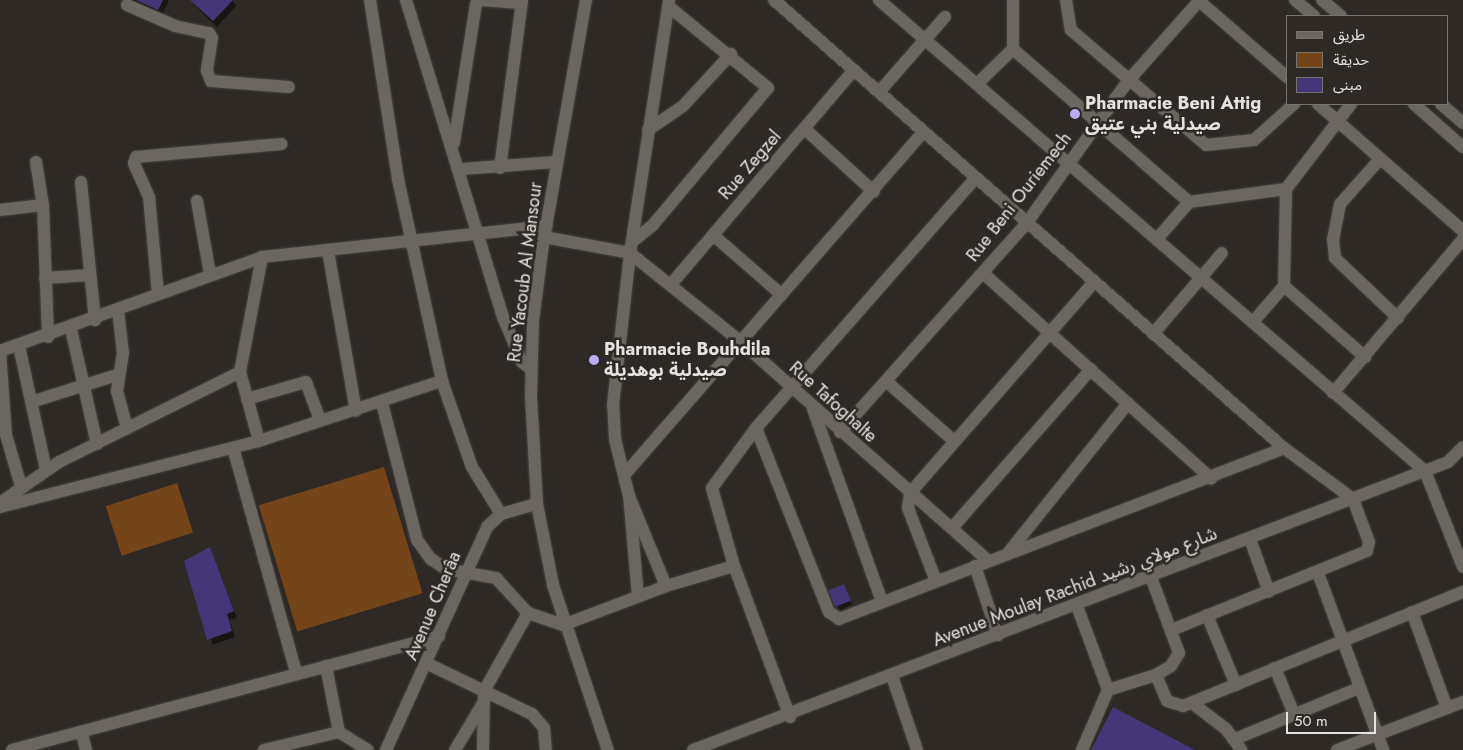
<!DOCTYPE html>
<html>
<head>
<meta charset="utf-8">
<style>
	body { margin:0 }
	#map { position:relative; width:1463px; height:750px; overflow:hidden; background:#2e2925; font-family:Jost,"Noto Sans Arabic",sans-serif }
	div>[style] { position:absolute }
	.green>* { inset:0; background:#734518; transform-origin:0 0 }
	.shadow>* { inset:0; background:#0007 }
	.building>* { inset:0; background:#453677; transform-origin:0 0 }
	.roads { filter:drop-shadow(0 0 1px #484440) drop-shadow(0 0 1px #484440) }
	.street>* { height:12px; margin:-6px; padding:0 6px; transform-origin:6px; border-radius:6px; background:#6c6661 }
	.secondary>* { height:12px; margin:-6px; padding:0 6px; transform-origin:6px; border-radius:6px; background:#6c6661 }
	.dots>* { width:14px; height:14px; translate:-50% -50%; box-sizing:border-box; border:2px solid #2e2925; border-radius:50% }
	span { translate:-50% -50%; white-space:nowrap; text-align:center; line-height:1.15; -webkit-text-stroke:5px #2e2925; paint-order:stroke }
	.poi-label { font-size:18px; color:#e6e2df; font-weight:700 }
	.left { translate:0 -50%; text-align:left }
	.street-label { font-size:18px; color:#e6e2df }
	.legend { position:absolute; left:1286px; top:15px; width:162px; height:90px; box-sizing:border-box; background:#2e2925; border:1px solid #78736f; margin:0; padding:6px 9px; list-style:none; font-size:15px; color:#e6e2df }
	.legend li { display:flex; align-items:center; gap:10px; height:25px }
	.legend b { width:25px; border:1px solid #78736f }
	.scale { position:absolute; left:1286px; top:712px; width:90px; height:22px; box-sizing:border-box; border:2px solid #e6e2df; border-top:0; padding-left:6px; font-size:15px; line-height:18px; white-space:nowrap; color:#e6e2df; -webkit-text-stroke:4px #2e2925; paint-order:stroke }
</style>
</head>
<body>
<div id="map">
	<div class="green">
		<i style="left:384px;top:467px;width:132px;height:131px;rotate:73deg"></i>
		<i style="left:177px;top:483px;width:52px;height:75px;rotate:72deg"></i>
	</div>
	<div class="shadow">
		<i style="clip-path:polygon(128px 0,169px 0,162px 15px)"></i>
		<i style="clip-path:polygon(201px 0,232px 0,236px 6px,217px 27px,200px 11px,196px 5px)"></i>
		<i style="clip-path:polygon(210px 548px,237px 618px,229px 620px,235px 637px,212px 645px)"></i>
		<i style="clip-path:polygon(846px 590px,852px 605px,840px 610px,831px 592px)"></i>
	</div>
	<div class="building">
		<i style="clip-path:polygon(136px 0,163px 0,158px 10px)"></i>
		<i style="clip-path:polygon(190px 0,233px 0,213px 21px)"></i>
		<i style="clip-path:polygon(210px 547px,234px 611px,227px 614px,232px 631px,207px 640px,184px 561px)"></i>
		<i style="left:844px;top:584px;width:18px;height:17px;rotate:68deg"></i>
		<i style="clip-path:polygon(1113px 707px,1195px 750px,1091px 750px)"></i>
	</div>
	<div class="roads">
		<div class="street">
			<i style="left:370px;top:0;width:181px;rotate:81.1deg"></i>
			<i style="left:398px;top:179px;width:207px;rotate:77.7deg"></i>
			<i style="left:442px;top:381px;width:91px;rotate:70.8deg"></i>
			<i style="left:472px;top:467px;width:55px;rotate:58.3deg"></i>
			<i style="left:406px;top:0;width:332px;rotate:73deg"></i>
			<i style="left:503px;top:317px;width:49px;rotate:67.1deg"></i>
			<i style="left:522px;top:362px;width:11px;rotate:38deg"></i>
			<i style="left:774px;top:0;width:679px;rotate:41.3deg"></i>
			<i style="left:1284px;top:448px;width:86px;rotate:36.5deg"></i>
			<i style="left:1353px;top:499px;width:46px;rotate:69.6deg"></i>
			<i style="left:1369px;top:542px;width:9px;rotate:103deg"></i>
			<i style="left:1367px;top:551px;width:211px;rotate:158deg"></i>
			<i style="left:879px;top:0;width:721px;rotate:40.78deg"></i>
			<i style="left:1425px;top:471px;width:103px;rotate:68.4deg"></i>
			<i style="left:1066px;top:0;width:30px;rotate:81deg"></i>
			<i style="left:1071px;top:30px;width:177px;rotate:40.4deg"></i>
			<i style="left:1206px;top:145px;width:48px;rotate:-5.9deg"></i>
			<i style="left:1254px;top:140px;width:54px;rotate:-42deg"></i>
			<i style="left:1198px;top:0;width:118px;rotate:40.9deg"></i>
			<i style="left:127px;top:5px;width:52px;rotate:23.6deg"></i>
			<i style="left:175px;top:26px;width:35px;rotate:12deg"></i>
			<i style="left:209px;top:33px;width:6px;rotate:59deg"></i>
			<i style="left:212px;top:38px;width:33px;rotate:99deg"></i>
			<i style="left:207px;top:71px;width:11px;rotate:68deg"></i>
			<i style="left:211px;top:81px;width:78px;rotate:4.4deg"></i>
			<i style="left:1013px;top:49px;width:233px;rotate:41deg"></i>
			<i style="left:978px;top:83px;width:49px;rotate:-44.2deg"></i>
			<i style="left:1013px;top:49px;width:49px;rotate:-90deg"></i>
			<i style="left:879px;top:92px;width:100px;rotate:-48.7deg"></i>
			<i style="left:1318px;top:104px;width:193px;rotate:41.2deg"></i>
			<i style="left:805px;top:129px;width:93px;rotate:42.4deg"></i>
			<i style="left:648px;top:130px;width:42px;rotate:-34.4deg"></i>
			<i style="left:683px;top:106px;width:71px;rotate:-47.3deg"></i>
			<i style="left:454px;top:143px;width:141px;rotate:-81deg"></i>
			<i style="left:476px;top:4px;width:6px;rotate:-45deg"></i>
			<i style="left:480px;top:0;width:41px;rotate:4.2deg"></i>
			<i style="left:1380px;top:159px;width:60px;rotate:131.6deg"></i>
			<i style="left:1340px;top:204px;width:36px;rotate:101deg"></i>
			<i style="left:1333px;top:239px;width:19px;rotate:84deg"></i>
			<i style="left:1335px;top:258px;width:87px;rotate:43.6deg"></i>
			<i style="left:36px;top:162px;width:44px;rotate:80.8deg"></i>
			<i style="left:43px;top:205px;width:132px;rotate:87.8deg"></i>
			<i style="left:500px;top:168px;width:169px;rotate:-82.5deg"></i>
			<i style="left:461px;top:169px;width:95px;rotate:-4.2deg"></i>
			<i style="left:81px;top:182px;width:139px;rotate:84.2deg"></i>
			<i style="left:1286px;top:189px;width:107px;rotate:-52.6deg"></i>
			<i style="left:197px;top:201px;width:74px;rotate:79.9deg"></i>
			<i style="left:0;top:210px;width:43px;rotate:-6.6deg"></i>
			<i style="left:713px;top:235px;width:91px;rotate:41deg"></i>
			<i style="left:544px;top:237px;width:87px;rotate:10.5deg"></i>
			<i style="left:630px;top:253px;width:142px;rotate:38.7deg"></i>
			<i style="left:741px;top:342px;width:329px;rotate:41.5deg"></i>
			<i style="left:1157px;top:239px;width:49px;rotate:-49.1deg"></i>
			<i style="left:1189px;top:202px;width:98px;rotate:-7.6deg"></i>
			<i style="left:1286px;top:189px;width:97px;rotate:91.2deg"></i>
			<i style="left:1284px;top:286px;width:48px;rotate:130.7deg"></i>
			<i style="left:632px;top:242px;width:26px;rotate:-39deg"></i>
			<i style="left:652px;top:226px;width:180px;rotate:-50deg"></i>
			<i style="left:768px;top:88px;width:129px;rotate:-140.6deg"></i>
			<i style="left:328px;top:251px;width:162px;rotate:80.1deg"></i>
			<i style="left:983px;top:273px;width:307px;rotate:42deg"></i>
			<i style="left:45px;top:278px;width:45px;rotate:-3.8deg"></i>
			<i style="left:672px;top:283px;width:280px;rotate:-49.5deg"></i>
			<i style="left:1284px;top:286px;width:108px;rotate:41.2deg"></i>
			<i style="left:158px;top:294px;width:97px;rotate:-95.3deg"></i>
			<i style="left:149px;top:197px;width:37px;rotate:-114deg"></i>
			<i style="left:134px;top:163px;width:6px;rotate:-72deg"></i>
			<i style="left:136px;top:157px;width:146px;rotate:-5.1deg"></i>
			<i style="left:118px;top:310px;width:43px;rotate:83.4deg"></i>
			<i style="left:123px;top:353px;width:38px;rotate:99deg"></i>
			<i style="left:117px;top:391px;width:39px;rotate:75deg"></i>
			<i style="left:71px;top:329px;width:118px;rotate:77.3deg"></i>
			<i style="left:1153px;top:334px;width:106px;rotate:-49.6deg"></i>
			<i style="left:19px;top:346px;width:127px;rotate:77.7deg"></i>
			<i style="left:887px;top:382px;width:89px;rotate:41.4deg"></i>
			<i style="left:1333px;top:393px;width:202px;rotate:-49.8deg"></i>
			<i style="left:247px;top:399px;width:61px;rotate:-16.1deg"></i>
			<i style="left:306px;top:382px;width:40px;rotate:69.8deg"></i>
			<i style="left:31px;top:402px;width:90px;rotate:-17.4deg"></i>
			<i style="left:382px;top:403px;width:141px;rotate:75.7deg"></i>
			<i style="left:417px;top:540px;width:24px;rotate:54deg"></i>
			<i style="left:431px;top:559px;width:18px;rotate:34deg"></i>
			<i style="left:446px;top:569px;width:51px;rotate:10.2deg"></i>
			<i style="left:496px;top:578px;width:47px;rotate:47.6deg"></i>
			<i style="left:528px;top:613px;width:37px;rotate:19deg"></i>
			<i style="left:563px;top:625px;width:110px;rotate:-20.7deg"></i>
			<i style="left:666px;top:586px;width:71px;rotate:-16.4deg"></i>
			<i style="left:813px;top:409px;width:205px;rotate:70.3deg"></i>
			<i style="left:756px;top:428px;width:198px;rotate:68.4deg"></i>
			<i style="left:829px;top:612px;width:12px;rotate:35deg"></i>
			<i style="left:839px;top:619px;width:477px;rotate:-21deg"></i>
			<i style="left:840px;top:432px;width:279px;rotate:-48.2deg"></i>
			<i style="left:1026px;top:224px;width:176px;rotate:-54.5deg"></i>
			<i style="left:1128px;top:81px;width:108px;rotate:-48.4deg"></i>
			<i style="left:259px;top:441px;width:72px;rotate:-105.4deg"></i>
			<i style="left:240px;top:372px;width:117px;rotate:-79.2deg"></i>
			<i style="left:233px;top:448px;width:233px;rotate:74.3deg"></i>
			<i style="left:625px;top:474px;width:454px;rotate:-48.9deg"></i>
			<i style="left:21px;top:486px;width:53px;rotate:-106.4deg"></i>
			<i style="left:6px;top:435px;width:84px;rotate:-94.1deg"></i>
			<i style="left:0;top:351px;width:278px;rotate:-19.7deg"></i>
			<i style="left:262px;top:257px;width:286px;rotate:-6.2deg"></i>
			<i style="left:629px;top:496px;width:97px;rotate:67.7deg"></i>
			<i style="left:0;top:503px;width:72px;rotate:-34.8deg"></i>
			<i style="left:59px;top:462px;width:202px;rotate:-26.4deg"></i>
			<i style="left:0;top:507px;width:267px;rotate:-14.3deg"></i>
			<i style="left:259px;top:441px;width:193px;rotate:-18.2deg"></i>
			<i style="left:952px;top:528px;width:211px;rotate:-48.8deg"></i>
			<i style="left:1250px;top:539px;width:56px;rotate:70.3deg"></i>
			<i style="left:1008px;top:553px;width:192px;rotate:-51.3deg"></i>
			<i style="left:975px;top:566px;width:73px;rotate:71.6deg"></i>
			<i style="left:1318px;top:573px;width:189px;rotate:69.8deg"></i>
			<i style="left:1151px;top:577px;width:81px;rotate:69.8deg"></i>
			<i style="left:1179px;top:653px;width:15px;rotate:122deg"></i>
			<i style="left:1171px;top:666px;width:17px;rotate:149deg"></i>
			<i style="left:936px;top:581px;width:78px;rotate:-111deg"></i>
			<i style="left:908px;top:508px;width:15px;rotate:-82deg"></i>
			<i style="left:910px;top:493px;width:279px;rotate:-48.9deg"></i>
			<i style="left:638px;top:596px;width:100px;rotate:-95.1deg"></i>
			<i style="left:629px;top:496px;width:59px;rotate:-103.8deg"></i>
			<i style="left:615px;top:439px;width:34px;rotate:-93deg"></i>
			<i style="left:613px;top:405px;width:153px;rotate:-83.6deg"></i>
			<i style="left:630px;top:253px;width:256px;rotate:-81.2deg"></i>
			<i style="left:1077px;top:606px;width:90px;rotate:69.7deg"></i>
			<i style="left:1412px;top:612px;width:102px;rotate:70deg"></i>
			<i style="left:1207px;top:615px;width:76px;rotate:67.5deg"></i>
			<i style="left:428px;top:664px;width:115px;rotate:25.7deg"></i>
			<i style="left:532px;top:714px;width:18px;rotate:49deg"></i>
			<i style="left:544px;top:728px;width:22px;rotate:85deg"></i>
			<i style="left:326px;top:666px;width:67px;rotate:78.9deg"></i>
			<i style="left:1275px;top:668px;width:50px;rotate:67.6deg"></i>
			<i style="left:892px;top:676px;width:78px;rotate:71.3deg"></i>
			<i style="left:1192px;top:703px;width:43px;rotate:37.4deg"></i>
			<i style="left:1226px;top:729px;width:26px;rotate:54deg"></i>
			<i style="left:790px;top:717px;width:161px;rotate:-110.3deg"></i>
			<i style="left:734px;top:566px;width:81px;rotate:-105.8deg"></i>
			<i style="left:712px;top:488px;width:74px;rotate:-53.7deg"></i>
			<i style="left:756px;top:428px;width:330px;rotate:-48.7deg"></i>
			<i style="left:82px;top:734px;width:16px;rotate:76deg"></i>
			<i style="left:1235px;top:739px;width:134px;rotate:-22.4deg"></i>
			<i style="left:12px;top:750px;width:442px;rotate:-14.9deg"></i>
			<i style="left:264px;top:750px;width:77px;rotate:-13.5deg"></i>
			<i style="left:339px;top:732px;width:34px;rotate:32deg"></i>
			<i style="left:386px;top:750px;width:245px;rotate:-65.6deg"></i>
			<i style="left:487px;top:527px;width:19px;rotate:-43deg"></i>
			<i style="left:501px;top:514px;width:37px;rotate:-16deg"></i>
			<i style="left:455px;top:750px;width:52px;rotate:-59deg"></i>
			<i style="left:483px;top:750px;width:59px;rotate:-89deg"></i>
			<i style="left:484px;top:691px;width:90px;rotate:-60.6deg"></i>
			<i style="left:693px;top:750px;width:808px;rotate:-20.88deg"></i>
			<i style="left:1448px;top:462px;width:21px;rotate:-45deg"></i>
			<i style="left:1082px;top:750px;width:65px;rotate:-66.6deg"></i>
			<i style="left:1108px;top:690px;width:50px;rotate:-17.4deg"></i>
			<i style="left:1156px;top:675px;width:28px;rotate:67deg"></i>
			<i style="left:1167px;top:701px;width:17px;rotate:17deg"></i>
			<i style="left:1183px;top:706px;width:302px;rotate:-22.2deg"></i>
			<i style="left:1337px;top:750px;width:135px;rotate:-20.9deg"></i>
		</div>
		<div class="secondary">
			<i style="left:586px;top:0;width:241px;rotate:100deg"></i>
			<i style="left:544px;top:237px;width:84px;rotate:97.5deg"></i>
			<i style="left:533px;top:320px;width:76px;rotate:91.5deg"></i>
			<i style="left:531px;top:396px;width:108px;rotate:86.8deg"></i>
			<i style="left:537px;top:504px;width:83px;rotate:78.8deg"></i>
			<i style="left:553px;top:585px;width:174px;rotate:71.6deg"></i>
			<i style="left:1295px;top:0;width:25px;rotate:40deg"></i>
			<i style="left:1322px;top:0;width:25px;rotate:40deg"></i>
			<i style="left:1414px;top:104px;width:65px;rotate:41.3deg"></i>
			<i style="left:1441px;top:104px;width:29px;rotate:41deg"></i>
		</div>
	</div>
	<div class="dots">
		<i style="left:1075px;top:114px;background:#b8abf7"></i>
		<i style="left:594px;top:360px;background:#b8abf7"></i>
	</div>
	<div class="poi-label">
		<span class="left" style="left:1085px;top:114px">Pharmacie Beni Attig<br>صيدلية بني عتيق</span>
		<span class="left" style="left:604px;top:360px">Pharmacie Bouhdila<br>صيدلية بوهديلة</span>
	</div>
	<div class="street-label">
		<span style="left:750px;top:165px;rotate:-49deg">Rue Zegzel</span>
		<span style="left:1019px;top:197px;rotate:-52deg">Rue Beni Ouriemech</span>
		<span style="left:525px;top:272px;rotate:-83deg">Rue Yacoub Al Mansour</span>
		<span style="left:833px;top:402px;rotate:42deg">Rue Tafoghalte</span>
		<span style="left:1075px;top:587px;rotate:-21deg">Avenue Moulay Rachid شارع مولاي رشيد</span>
		<span style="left:433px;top:606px;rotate:-67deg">Avenue Cherâa</span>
	</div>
	<ul class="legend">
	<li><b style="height:6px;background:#6c6661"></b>طريق</li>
	<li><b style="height:14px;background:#734518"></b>حديقة</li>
	<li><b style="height:14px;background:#453677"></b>مبنى</li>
	</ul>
	<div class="scale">50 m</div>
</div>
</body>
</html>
